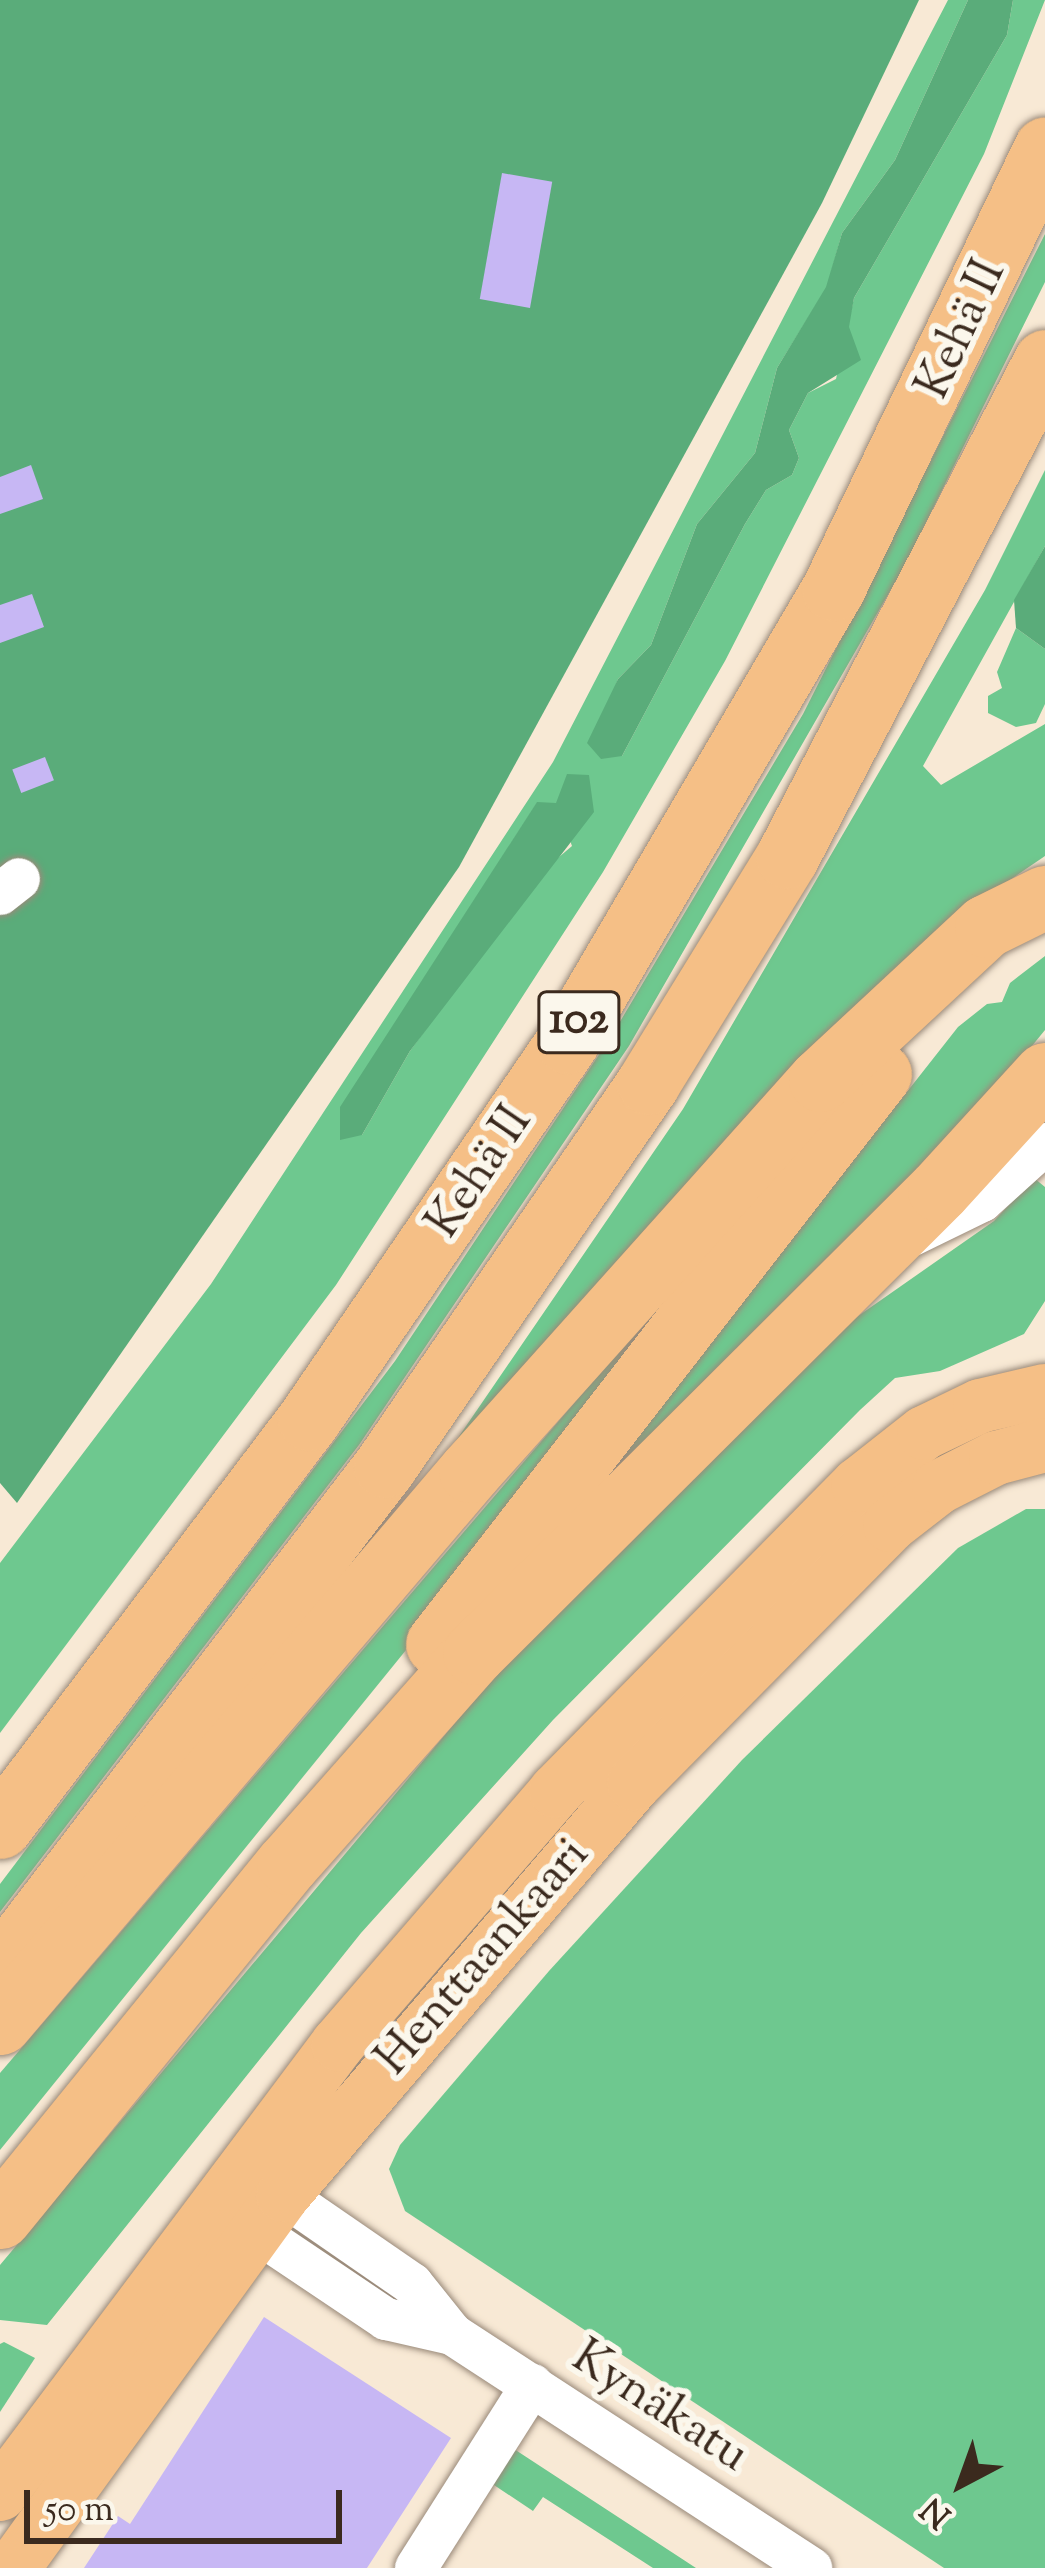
<!DOCTYPE html>
<html>
<head>
<meta charset="utf-8">
<style>
	body { margin:0 }
	#map { position:relative; width:1045px; height:2568px; overflow:hidden; background:#f8e9d5; font-family:"Sorts Mill Goudy",serif }
	div>[style] { position:absolute }
	.green>* { inset:0; background:#6ec88f }
	.forest>* { inset:0; background:#5aac7a }
	.building>* { inset:0; background:#c7b7f4; transform-origin:0 0 }
	.roads { filter:drop-shadow(0 0 3px #9a8a7a) drop-shadow(0 0 3px #9a8a7a) }
	.minor>* { height:42px; margin:-21px; padding:0 21px; transform-origin:21px; border-radius:21px; background:#fff }
	.major>* { height:54px; margin:-27px; padding:0 27px; transform-origin:27px; border-radius:27px; background:#f5bf86 }
	.highway>* { height:63px; margin:-31.5px; padding:0 31.5px; transform-origin:31.5px; border-radius:31.5px; background:#f5bf86 }
	span { translate:-50% -50%; white-space:nowrap; text-align:center; line-height:1.15; -webkit-text-stroke:12px #fbf7ec; paint-order:stroke }
	.shield-label span { padding:3px 9px; background:#fbf7ec; border:3px solid; border-radius:9px; -webkit-text-stroke-width:0 }
	.shield-label { font-size:45px; color:#3b2a1e; font-weight:700 }
	.street-label { font-size:48px; color:#3b2a1e }
	.north { position:absolute; left:901px; top:2424px; width:120px; height:120px; -webkit-text-stroke:9px #fbf7ec; paint-order:stroke; rotate:221deg; font-size:33px; font-weight:700; line-height:48px; text-align:center; color:#3b2a1e }
	.north::after { content:''; display:block; margin:auto; width:42px; height:54px; background:#3b2a1e; clip-path:polygon(50% 0,100% 100%,50% 72%,0 100%) }
	.scale { position:absolute; left:24px; top:2490px; width:318px; height:54px; box-sizing:border-box; border:6px solid #3b2a1e; border-top:0; padding-left:15px; font-size:36px; line-height:42px; white-space:nowrap; color:#3b2a1e; -webkit-text-stroke:9px #fbf7ec; paint-order:stroke }
</style>
</head>
<body>
<div id="map">
	<div class="green">
		<i style="clip-path:polygon(evenodd,948px 0,968px 0,895px 160px,842px 233px,827px 287px,777px 368px,755px 453px,697px 524px,651px 645px,618px 679px,603px 720px,622px 756px,745px 524px,766px 490px,792px 475px,799px 458px,789px 430px,808px 393px,836px 379px,854px 298px,1007px 35px,1013px 0,1045px 0,984px 154px,725px 661px,603px 872px,336px 1285px,0 1733px,0 1563px,211px 1284px,553px 762px,948px 0,537px 803px,556px 803px,572px 846px,539px 874px,410px 1051px,362px 1135px,341px 1107px,537px 803px)"></i>
		<i style="clip-path:polygon(1045px 234px,1045px 282px,905px 565px,629px 1046px,359px 1445px,0 1912px,0 1884px,395px 1361px,612px 1035px,803px 714px)"></i>
		<i style="clip-path:polygon(1045px 470px,1045px 546px,923px 766px,941px 785px,1045px 724px,1045px 856px,979px 901px,449px 1451px,683px 1109px,985px 590px)"></i>
		<i style="clip-path:polygon(1016px 628px,1045px 649px,1045px 704px,1036px 723px,1016px 727px,988px 713px,988px 696px,1002px 688px,997px 672px)"></i>
		<i style="clip-path:polygon(1045px 956px,1045px 1030px,992px 1095px,582px 1505px,958px 1027px,987px 1004px,1002px 1002px,1010px 983px)"></i>
		<i style="clip-path:polygon(1034px 1178px,1045px 1187px,1045px 1301px,1024px 1334px,940px 1371px,895px 1378px,860px 1410px,553px 1720px,361px 1933px,47px 2325px,0 2320px,0 2265px,507px 1661px,831px 1335px,994px 1221px)"></i>
		<i style="clip-path:polygon(738px 1212px,471px 1570px,0 2150px,0 2073px)"></i>
		<i style="clip-path:polygon(1026px 1509px,1045px 1509px,1045px 2568px,944px 2568px,405px 2211px,389px 2169px,400px 2145px,549px 1971px,742px 1760px,958px 1548px)"></i>
		<i style="clip-path:polygon(4px 2342px,35px 2358px,0 2412px,0 2344px)"></i>
		<i style="clip-path:polygon(514px 2449px,696px 2568px,653px 2568px,543px 2497px,533px 2511px,491px 2483px)"></i>
	</div>
	<div class="forest">
		<i style="clip-path:polygon(0 0,919px 0,822px 203px,459px 867px,17px 1503px,0 1483px)"></i>
		<i style="clip-path:polygon(968px 0,1013px 0,1007px 35px,854px 298px,849px 327px,861px 360px,808px 393px,789px 430px,799px 458px,792px 475px,766px 490px,745px 524px,622px 756px,601px 759px,587px 743px,618px 679px,651px 645px,697px 524px,755px 453px,777px 368px,826px 287px,842px 233px,895px 160px)"></i>
		<i style="clip-path:polygon(1045px 546px,1045px 649px,1016px 628px,1014px 600px)"></i>
		<i style="clip-path:polygon(567px 774px,589px 775px,594px 812px,410px 1051px,362px 1135px,340px 1140px,340px 1107px,537px 802px,556px 803px)"></i>
	</div>
	<div class="building">
		<i style="left:502px;top:173px;width:51px;height:128px;rotate:10deg"></i>
		<i style="clip-path:polygon(31px 465px,43px 499px,0 514px,0 477px)"></i>
		<i style="clip-path:polygon(32px 594px,44px 627px,0 643px,0 605px)"></i>
		<i style="left:45px;top:757px;width:25px;height:35px;rotate:69deg"></i>
		<i style="clip-path:polygon(264px 2317px,451px 2438px,367px 2568px,84px 2568px,118px 2516px,130px 2524px)"></i>
	</div>
	<div class="roads">
		<div class="minor">
			<i style="left:0;top:894px;width:24px;rotate:-38deg"></i>
			<i style="left:912px;top:1235px;width:78px;rotate:-25.9deg"></i>
			<i style="left:982px;top:1201px;width:85px;rotate:-42.1deg"></i>
			<i style="left:257px;top:2188px;width:27px;rotate:15deg"></i>
			<i style="left:283px;top:2195px;width:157px;rotate:34.6deg"></i>
			<i style="left:412px;top:2284px;width:64px;rotate:51.3deg"></i>
			<i style="left:452px;top:2334px;width:429px;rotate:33.1deg"></i>
			<i style="left:244px;top:2208px;width:25px;rotate:64deg"></i>
			<i style="left:255px;top:2231px;width:158px;rotate:33.9deg"></i>
			<i style="left:386px;top:2319px;width:68px;rotate:12.8deg"></i>
			<i style="left:416px;top:2568px;width:217px;rotate:-57.6deg"></i>
		</div>
		<div class="major">
			<i style="left:0;top:2494px;width:563px;rotate:-53.09deg"></i>
			<i style="left:338px;top:2044px;width:334px;rotate:-49.2deg"></i>
			<i style="left:556px;top:1791px;width:430px;rotate:-45.4deg"></i>
			<i style="left:858px;top:1485px;width:84px;rotate:-38.2deg"></i>
			<i style="left:924px;top:1433px;width:62px;rotate:-25.7deg"></i>
			<i style="left:980px;top:1406px;width:67px;rotate:-13deg"></i>
			<i style="left:13px;top:2568px;width:460px;rotate:-54.1deg"></i>
			<i style="left:283px;top:2195px;width:540px;rotate:-49.5deg"></i>
			<i style="left:634px;top:1784px;width:364px;rotate:-45.3deg"></i>
			<i style="left:890px;top:1525px;width:62px;rotate:-37.8deg"></i>
			<i style="left:939px;top:1487px;width:64px;rotate:-27deg"></i>
			<i style="left:996px;top:1458px;width:51px;rotate:-14.9deg"></i>
		</div>
		<div class="highway">
			<i style="left:437px;top:1644px;width:722px;rotate:-52.15deg"></i>
			<i style="left:0;top:1827px;width:512px;rotate:-52.86deg"></i>
			<i style="left:309px;top:1419px;width:457px;rotate:-55.6deg"></i>
			<i style="left:567px;top:1042px;width:525px;rotate:-59.58deg"></i>
			<i style="left:833px;top:589px;width:489px;rotate:-64.3deg"></i>
			<i style="left:0;top:1968px;width:633px;rotate:-52.51deg"></i>
			<i style="left:385px;top:1466px;width:465px;rotate:-55.5deg"></i>
			<i style="left:648px;top:1083px;width:265px;rotate:-58.4deg"></i>
			<i style="left:787px;top:857px;width:559px;rotate:-62.52deg"></i>
			<i style="left:0;top:2023px;width:725px;rotate:-49.59deg"></i>
			<i style="left:470px;top:1471px;width:525px;rotate:-48.17deg"></i>
			<i style="left:820px;top:1080px;width:226px;rotate:-42.9deg"></i>
			<i style="left:986px;top:926px;width:66px;rotate:-26.2deg"></i>
			<i style="left:0;top:2217px;width:456px;rotate:-50.9deg"></i>
			<i style="left:288px;top:1863px;width:281px;rotate:-48.5deg"></i>
			<i style="left:474px;top:1653px;width:656px;rotate:-44.88deg"></i>
			<i style="left:939px;top:1190px;width:157px;rotate:-47.6deg"></i>
		</div>
	</div>
	<div class="shield-label">
		<span style="left:579px;top:1022px">102</span>
	</div>
	<div class="street-label">
		<span style="left:963px;top:330px;rotate:-65deg">Kehä II</span>
		<span style="left:481px;top:1173px;rotate:-56deg">Kehä II</span>
		<span style="left:484px;top:1958px;rotate:-49deg">Henttaankaari</span>
		<span style="left:659px;top:2408px;rotate:33deg">Kynäkatu</span>
	</div>
	<div class="north">N</div>
	<div class="scale">50 m</div>
</div>
</body>
</html>
